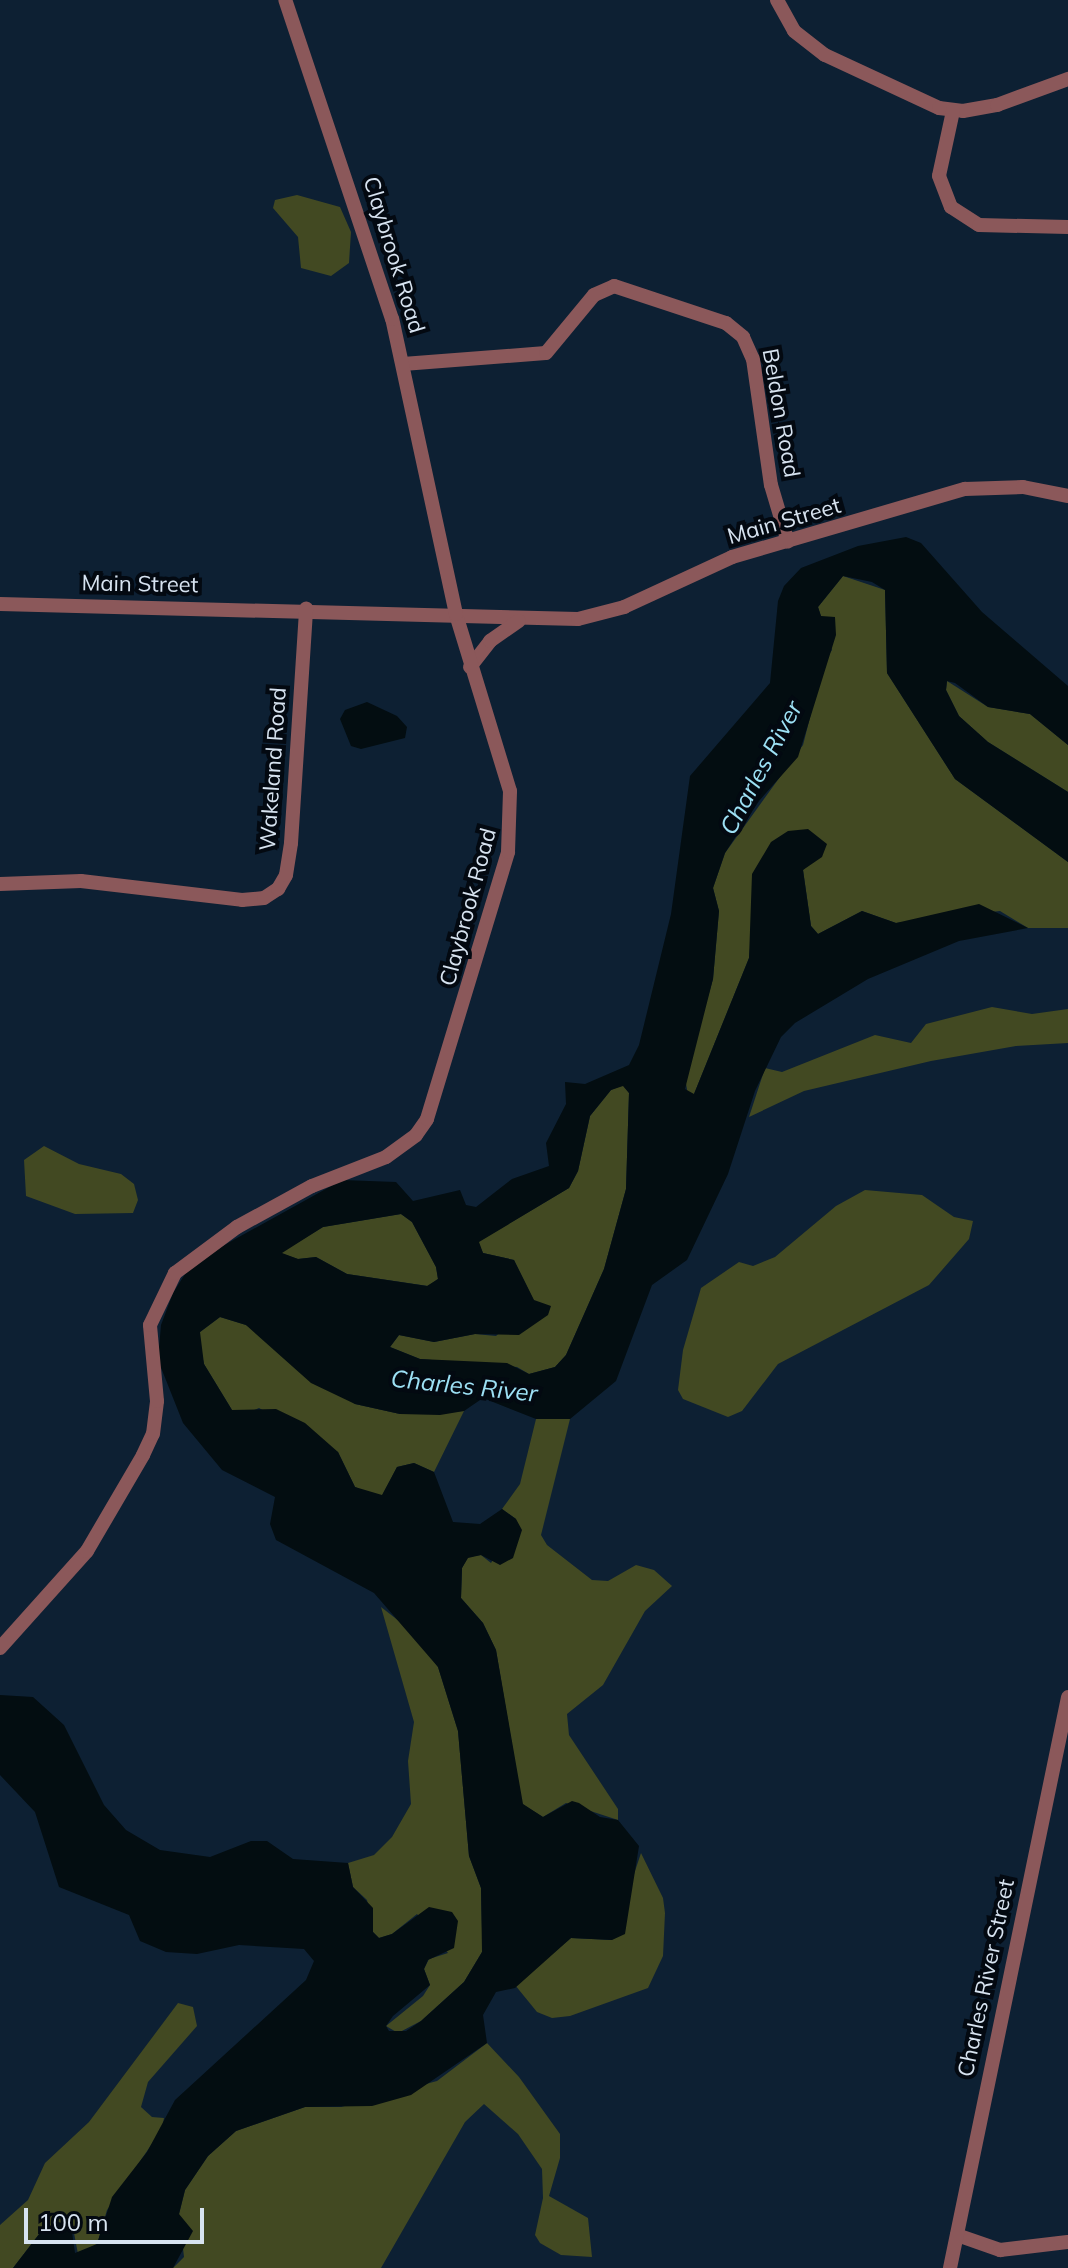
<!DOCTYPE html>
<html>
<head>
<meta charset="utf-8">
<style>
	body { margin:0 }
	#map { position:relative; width:1068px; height:2268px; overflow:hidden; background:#0d2033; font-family:Mulish,sans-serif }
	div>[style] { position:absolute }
	.green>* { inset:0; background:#424922 }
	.water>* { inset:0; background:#030d11 }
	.minor>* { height:14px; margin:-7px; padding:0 7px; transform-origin:7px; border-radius:7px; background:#8b585a }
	span { translate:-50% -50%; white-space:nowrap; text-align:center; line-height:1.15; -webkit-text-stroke:8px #030911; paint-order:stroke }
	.street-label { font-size:22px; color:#d7e3f0 }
	.water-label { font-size:24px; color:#9de1f5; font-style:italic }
	.scale { position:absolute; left:24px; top:2208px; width:180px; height:36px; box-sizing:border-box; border:4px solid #d7e3f0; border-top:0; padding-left:10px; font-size:24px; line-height:28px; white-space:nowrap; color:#d7e3f0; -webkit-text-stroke:6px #030911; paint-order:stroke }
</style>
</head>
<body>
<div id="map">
	<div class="green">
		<i style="clip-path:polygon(297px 195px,340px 207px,351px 232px,349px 263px,331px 276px,301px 268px,298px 237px,273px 208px,275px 200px)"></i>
		<i style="clip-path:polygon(843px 576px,885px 590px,887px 673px,955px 779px,1068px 862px,1068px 928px,1028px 928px,1000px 911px,896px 923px,862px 911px,818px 934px,811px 926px,803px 870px,827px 844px,753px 920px,749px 958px,694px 1094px,688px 1095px,685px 1078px,713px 979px,719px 911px,713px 888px,725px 853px,803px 745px,824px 662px,832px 650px,818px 607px)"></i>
		<i style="clip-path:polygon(947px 681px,988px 707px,1030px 714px,1068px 745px,1068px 792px,988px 742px,959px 716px,946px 690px)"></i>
		<i style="clip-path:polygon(992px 1007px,1032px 1014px,1068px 1009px,1068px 1043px,1016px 1046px,931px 1061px,804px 1091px,749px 1117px,765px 1068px,782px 1072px,875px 1035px,911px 1043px,926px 1024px)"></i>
		<i style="clip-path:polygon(623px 1085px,629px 1093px,626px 1189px,604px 1269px,566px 1355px,555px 1367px,529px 1374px,517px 1367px,420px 1359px,390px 1347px,399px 1335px,434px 1342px,475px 1334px,496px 1336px,534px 1301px,514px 1260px,483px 1253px,478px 1242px,569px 1188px,578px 1171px,590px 1116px,611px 1090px)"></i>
		<i style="clip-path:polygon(44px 1146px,79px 1164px,121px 1174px,134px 1184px,138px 1200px,133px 1213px,75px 1214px,26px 1196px,24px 1160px)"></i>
		<i style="clip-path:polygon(865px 1190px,922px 1195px,954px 1217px,973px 1221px,969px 1239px,929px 1285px,778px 1364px,742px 1411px,728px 1417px,683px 1399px,678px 1390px,683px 1350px,701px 1288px,739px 1262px,753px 1266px,775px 1257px,836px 1206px)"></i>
		<i style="clip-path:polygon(401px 1214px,412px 1222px,436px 1267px,438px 1279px,428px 1286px,347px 1274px,316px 1257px,298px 1259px,280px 1253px,323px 1227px)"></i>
		<i style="clip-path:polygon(220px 1317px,246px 1325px,355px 1404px,400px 1414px,464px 1411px,434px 1472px,414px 1463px,397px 1467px,382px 1496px,369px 1493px,355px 1487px,338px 1452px,259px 1408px,245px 1414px,232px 1410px,204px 1364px,200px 1346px,200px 1332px)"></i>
		<i style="clip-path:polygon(536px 1419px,570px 1419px,541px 1535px,547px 1545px,592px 1580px,608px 1581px,636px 1565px,654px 1570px,672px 1586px,645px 1611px,603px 1685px,567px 1714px,569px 1735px,618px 1809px,618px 1820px,566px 1803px,543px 1817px,522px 1804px,496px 1650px,483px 1623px,461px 1598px,462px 1568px,468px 1557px,481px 1555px,491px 1563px,516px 1519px,502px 1509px,520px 1484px)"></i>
		<i style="clip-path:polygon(381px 1607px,413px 1632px,438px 1667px,458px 1731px,469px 1856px,481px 1888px,482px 1929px,482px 1952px,464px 1982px,421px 2021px,398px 2033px,386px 2026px,423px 1996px,430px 1985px,424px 1969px,429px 1959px,448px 1953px,417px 1914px,392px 1934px,379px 1938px,373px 1932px,367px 1900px,353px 1887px,348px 1863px,374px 1855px,392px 1837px,411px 1804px,408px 1761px,414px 1722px)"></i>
		<i style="clip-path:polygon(641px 1853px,663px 1898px,665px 1913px,663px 1956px,648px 1988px,570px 2016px,552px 2018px,537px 2012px,515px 1985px,571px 1938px,612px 1940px)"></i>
		<i style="clip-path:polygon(178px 2003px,193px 2007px,197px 2026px,148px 2082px,141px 2107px,152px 2117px,164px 2118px,162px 2129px,107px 2210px,97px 2244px,78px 2254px,74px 2233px,43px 2229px,13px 2268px,0 2268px,0 2225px,28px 2200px,45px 2163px,89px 2122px)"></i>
		<i style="clip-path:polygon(487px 2043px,519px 2077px,560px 2134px,560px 2158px,549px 2196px,588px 2218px,592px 2257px,561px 2255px,540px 2243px,535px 2235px,543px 2198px,542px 2169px,518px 2134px,484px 2104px,465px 2122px,381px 2268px,173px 2268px,184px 2257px,179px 2214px,185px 2190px,208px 2156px,236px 2131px,305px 2107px,341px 2107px,437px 2081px)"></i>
	</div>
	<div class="water">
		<i style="clip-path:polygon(evenodd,906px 537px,921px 543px,982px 612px,1068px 686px,1068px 745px,1030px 714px,988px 707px,955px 683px,947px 681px,946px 690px,959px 716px,988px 742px,1068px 792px,1068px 862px,955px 779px,887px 673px,885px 590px,872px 582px,843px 576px,818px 607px,821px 616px,835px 617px,836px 635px,798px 757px,759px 801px,725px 853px,713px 888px,719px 911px,713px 979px,685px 1089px,694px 1094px,749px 958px,752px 874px,771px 842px,788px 831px,808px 829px,827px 844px,822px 857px,803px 870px,811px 926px,818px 934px,862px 911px,896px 923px,979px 904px,1028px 928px,959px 941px,868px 979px,795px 1023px,781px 1037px,755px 1091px,728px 1174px,687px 1260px,652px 1285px,616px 1381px,570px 1419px,536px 1419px,483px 1398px,464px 1411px,440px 1415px,400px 1414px,355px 1404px,311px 1383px,246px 1325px,220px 1317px,200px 1332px,204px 1364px,232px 1410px,276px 1409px,305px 1423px,338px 1452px,355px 1487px,382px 1495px,397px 1467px,414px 1463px,434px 1472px,453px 1522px,480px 1524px,502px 1509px,516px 1519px,522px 1530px,513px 1558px,500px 1565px,481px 1555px,468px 1558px,462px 1568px,461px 1598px,483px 1623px,496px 1650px,523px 1804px,543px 1817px,572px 1801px,579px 1803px,600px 1817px,618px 1820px,639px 1846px,625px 1934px,612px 1940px,571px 1938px,515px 1988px,496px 1992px,483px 2015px,487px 2043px,411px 2095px,372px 2106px,305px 2107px,236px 2131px,208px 2156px,185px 2190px,179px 2214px,193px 2231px,173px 2268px,13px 2268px,43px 2229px,58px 2222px,71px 2225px,75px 2253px,97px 2244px,112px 2197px,147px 2152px,175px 2100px,306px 1980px,314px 1961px,304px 1949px,239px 1945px,197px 1954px,166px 1952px,140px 1941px,129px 1915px,59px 1887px,35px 1812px,0 1775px,0 1695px,33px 1697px,64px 1725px,104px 1805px,126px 1830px,160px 1850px,210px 1857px,251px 1841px,267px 1841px,293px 1859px,348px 1863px,353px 1887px,373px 1908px,373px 1932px,379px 1938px,392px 1934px,429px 1907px,452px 1912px,458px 1921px,454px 1948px,428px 1960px,424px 1969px,430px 1985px,393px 2016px,386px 2026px,389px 2031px,406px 2031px,421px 2021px,464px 1982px,482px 1952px,481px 1888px,469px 1856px,458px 1731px,438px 1667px,374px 1593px,276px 1540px,270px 1524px,275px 1497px,222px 1470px,183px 1423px,158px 1360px,161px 1325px,173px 1293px,192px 1263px,342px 1180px,396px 1182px,413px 1201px,460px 1190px,466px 1205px,476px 1207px,512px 1179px,549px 1166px,546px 1143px,566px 1104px,565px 1082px,585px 1084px,629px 1065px,639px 1045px,671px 914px,690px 776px,770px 683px,778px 601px,784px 586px,801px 568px,858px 546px,906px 537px,623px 1086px,629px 1093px,626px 1189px,604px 1269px,566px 1355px,555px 1367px,529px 1374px,507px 1363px,420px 1359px,390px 1347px,399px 1335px,434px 1342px,475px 1334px,519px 1335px,548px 1315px,551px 1306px,534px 1300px,514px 1260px,483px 1253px,479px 1242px,569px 1188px,578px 1171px,590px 1116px,611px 1090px,623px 1086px,906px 537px,401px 1214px,412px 1222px,436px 1267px,438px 1279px,427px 1286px,347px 1274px,316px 1257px,298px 1259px,282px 1253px,323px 1227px,401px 1214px)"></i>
		<i style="clip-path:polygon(367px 702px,397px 716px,407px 727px,405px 738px,361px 749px,351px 746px,340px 719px,345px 710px)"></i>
	</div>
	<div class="minor">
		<i style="left:777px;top:0;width:35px;rotate:61deg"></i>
		<i style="left:794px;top:31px;width:39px;rotate:38deg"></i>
		<i style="left:825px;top:55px;width:126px;rotate:24.9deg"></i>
		<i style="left:939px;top:108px;width:24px;rotate:7deg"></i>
		<i style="left:963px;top:111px;width:35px;rotate:-10deg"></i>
		<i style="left:997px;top:105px;width:76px;rotate:-20.1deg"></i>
		<i style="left:953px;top:111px;width:66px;rotate:102.2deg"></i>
		<i style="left:939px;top:176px;width:33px;rotate:69deg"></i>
		<i style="left:951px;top:207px;width:33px;rotate:33deg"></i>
		<i style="left:979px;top:225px;width:89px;rotate:1.3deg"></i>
		<i style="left:403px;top:364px;width:143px;rotate:-4.4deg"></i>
		<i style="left:546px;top:353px;width:75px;rotate:-50.4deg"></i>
		<i style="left:594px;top:295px;width:22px;rotate:-24deg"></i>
		<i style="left:614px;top:286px;width:118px;rotate:18.3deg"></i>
		<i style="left:726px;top:323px;width:22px;rotate:39deg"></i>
		<i style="left:743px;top:337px;width:24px;rotate:66deg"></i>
		<i style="left:753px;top:359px;width:127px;rotate:81.9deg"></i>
		<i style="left:771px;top:485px;width:59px;rotate:73.4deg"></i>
		<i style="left:0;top:604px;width:578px;rotate:1.49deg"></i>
		<i style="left:578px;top:619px;width:48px;rotate:-14.6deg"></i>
		<i style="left:624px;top:607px;width:119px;rotate:-24.8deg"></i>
		<i style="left:732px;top:557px;width:243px;rotate:-16.3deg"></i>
		<i style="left:965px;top:489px;width:58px;rotate:-2deg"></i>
		<i style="left:1023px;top:487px;width:46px;rotate:11.3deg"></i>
		<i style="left:470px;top:667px;width:33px;rotate:-52deg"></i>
		<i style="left:490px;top:641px;width:35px;rotate:-35deg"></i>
		<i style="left:0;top:884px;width:81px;rotate:-2.1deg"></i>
		<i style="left:81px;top:881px;width:162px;rotate:6.7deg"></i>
		<i style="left:242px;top:900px;width:22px;rotate:-5deg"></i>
		<i style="left:264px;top:898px;width:17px;rotate:-33deg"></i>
		<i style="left:278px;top:889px;width:16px;rotate:-60deg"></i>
		<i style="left:286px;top:875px;width:32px;rotate:-81deg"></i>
		<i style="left:291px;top:843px;width:235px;rotate:-86.3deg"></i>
		<i style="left:0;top:1648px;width:130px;rotate:-48.1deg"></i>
		<i style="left:87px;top:1551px;width:111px;rotate:-59.7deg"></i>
		<i style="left:143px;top:1455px;width:23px;rotate:-65deg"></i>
		<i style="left:153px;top:1434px;width:33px;rotate:-83deg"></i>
		<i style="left:157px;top:1401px;width:76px;rotate:-95.3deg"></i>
		<i style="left:150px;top:1325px;width:58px;rotate:-64.3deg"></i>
		<i style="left:175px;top:1273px;width:77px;rotate:-36.6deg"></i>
		<i style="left:237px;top:1227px;width:85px;rotate:-28.7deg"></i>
		<i style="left:312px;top:1186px;width:79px;rotate:-21.4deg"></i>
		<i style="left:386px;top:1157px;width:37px;rotate:-36deg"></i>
		<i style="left:416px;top:1135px;width:19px;rotate:-55deg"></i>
		<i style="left:427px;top:1119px;width:279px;rotate:-73.1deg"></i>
		<i style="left:508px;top:852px;width:61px;rotate:-88.1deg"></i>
		<i style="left:510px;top:791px;width:185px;rotate:-107deg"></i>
		<i style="left:456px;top:614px;width:302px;rotate:-102.2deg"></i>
		<i style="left:392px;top:319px;width:336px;rotate:-108.5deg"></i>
		<i style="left:957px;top:2235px;width:46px;rotate:19.2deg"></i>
		<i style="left:1000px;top:2250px;width:68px;rotate:-6.7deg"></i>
		<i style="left:950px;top:2268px;width:583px;rotate:-78.32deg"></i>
	</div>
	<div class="street-label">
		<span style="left:394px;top:255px;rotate:73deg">Claybrook Road</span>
		<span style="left:781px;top:413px;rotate:80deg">Beldon Road</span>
		<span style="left:784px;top:521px;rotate:-16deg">Main Street</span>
		<span style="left:140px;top:584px;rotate:1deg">Main Street</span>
		<span style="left:273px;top:769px;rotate:-86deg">Wakeland Road</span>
		<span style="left:468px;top:907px;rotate:-75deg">Claybrook Road</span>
		<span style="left:986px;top:1978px;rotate:-78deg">Charles River Street</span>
	</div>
	<div class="water-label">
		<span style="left:761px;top:768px;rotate:-62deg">Charles River</span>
		<span style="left:464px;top:1386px;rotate:6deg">Charles River</span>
	</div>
	<div class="scale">100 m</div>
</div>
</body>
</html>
